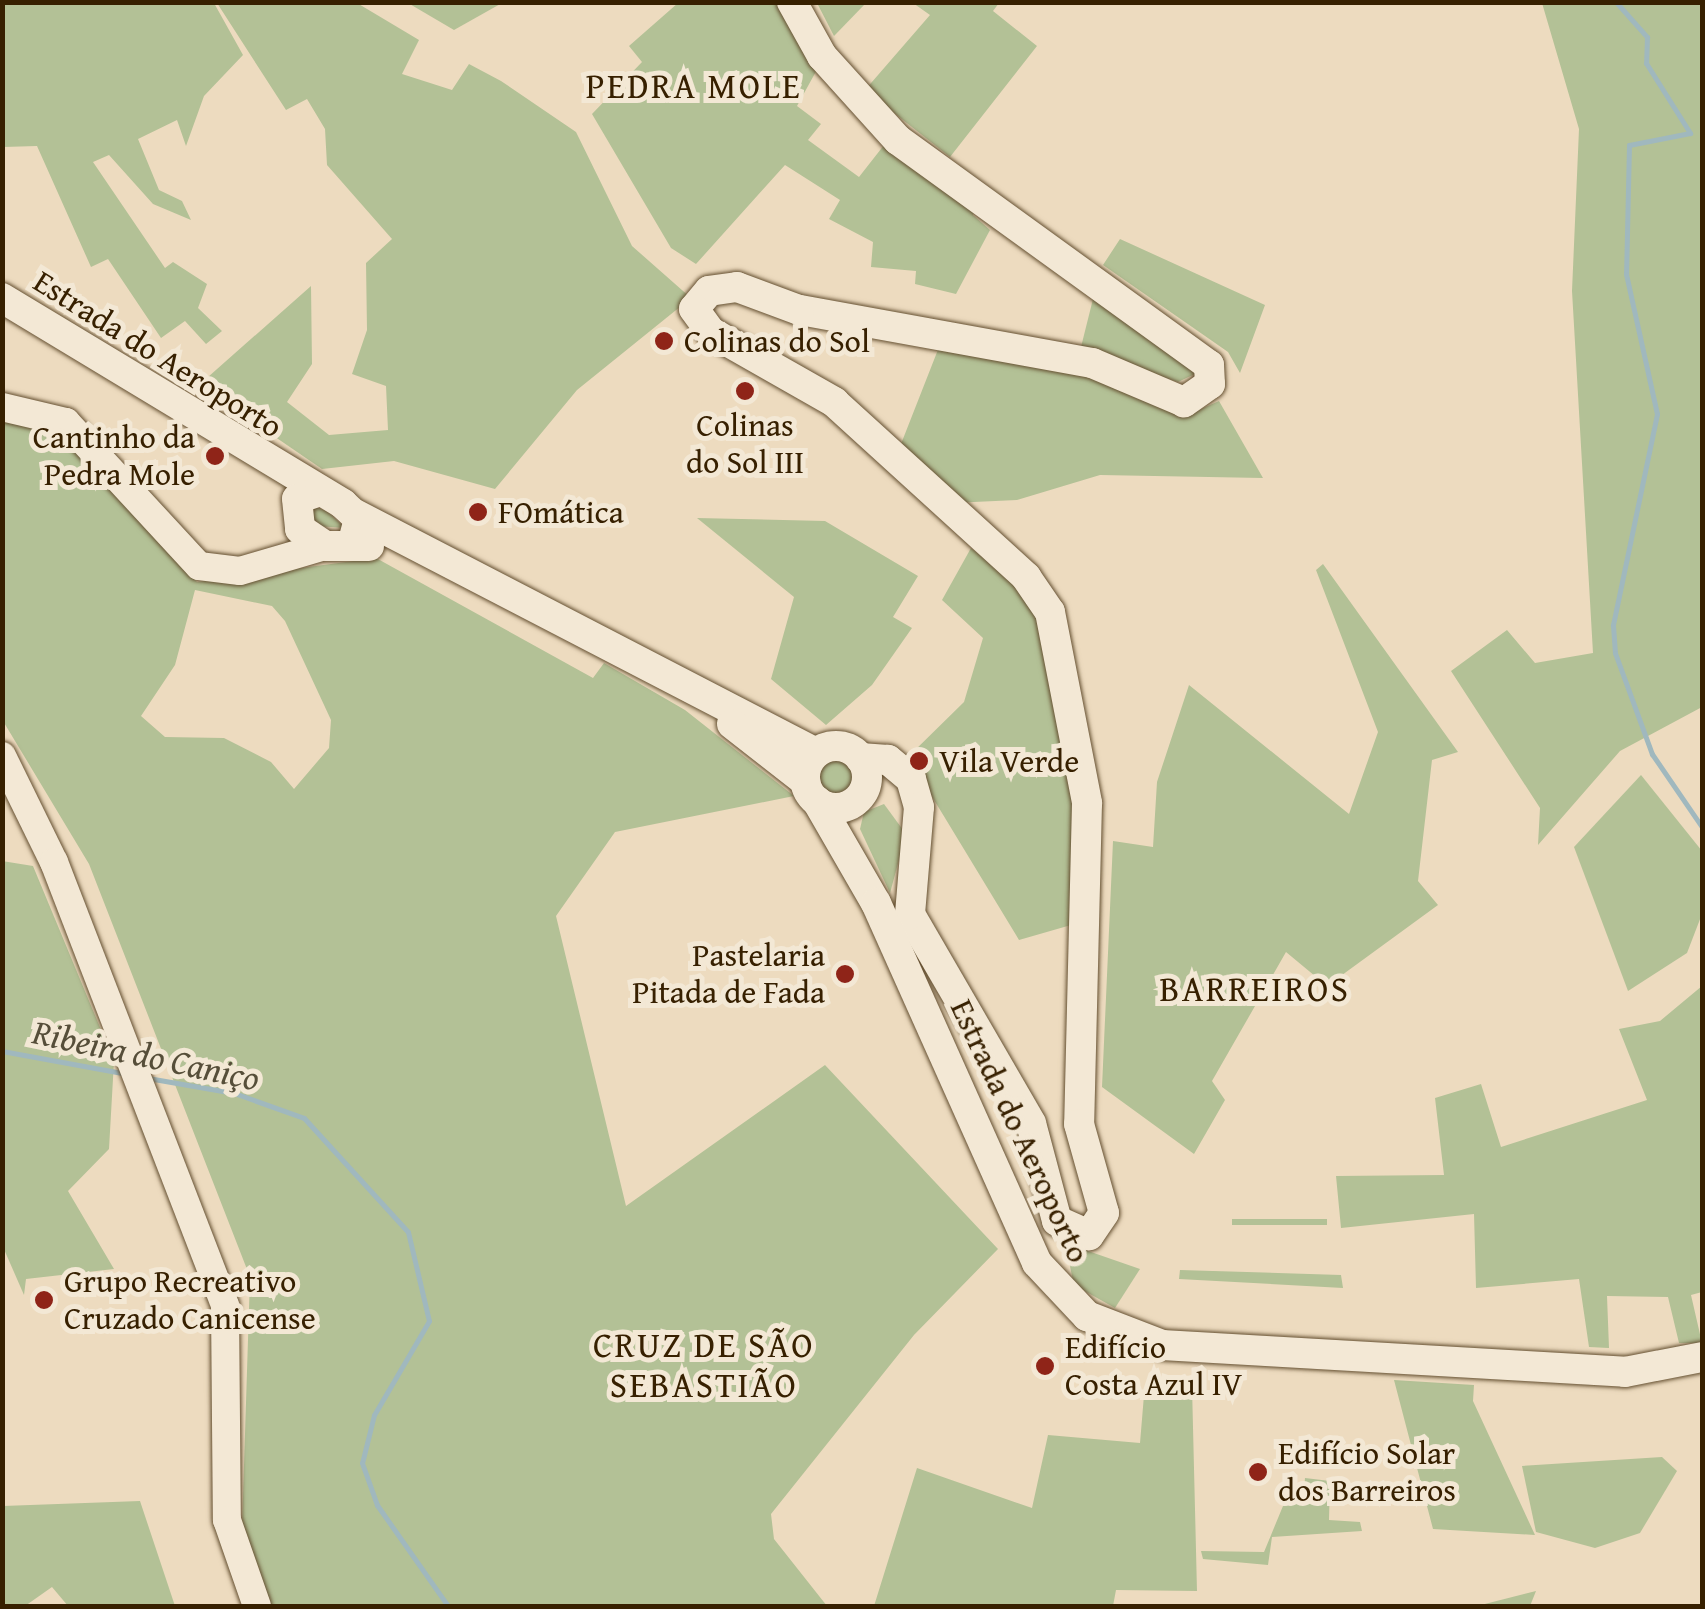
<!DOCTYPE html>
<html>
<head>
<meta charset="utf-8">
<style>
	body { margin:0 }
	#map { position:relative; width:1705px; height:1609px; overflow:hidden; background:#eddbbf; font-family:"Gentium Book Plus",serif }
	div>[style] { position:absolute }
	.green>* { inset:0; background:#b3c196; transform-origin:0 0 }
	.round { border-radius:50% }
	.stream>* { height:5px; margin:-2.5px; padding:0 2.5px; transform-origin:2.5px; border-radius:2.5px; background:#a0b8be }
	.roads { filter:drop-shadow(0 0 2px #644f30) drop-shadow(0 0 2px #644f30) }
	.tertiary>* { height:28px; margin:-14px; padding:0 14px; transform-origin:14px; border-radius:14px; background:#f3e8d5 }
	.secondary>* { height:30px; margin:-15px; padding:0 15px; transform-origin:15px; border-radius:15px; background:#f3e8d5 }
	.secondary>.ring { margin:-15px; padding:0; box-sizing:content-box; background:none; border:30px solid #f3e8d5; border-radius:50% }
	.dots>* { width:28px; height:28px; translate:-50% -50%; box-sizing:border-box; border:5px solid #f3e8d5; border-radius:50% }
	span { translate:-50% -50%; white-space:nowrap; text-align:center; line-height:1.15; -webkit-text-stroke:10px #f3e8d5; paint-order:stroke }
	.poi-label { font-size:32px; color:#372000 }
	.left { translate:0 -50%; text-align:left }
	.right { translate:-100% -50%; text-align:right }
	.street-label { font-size:32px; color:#372000 }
	.neighbourhood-label { font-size:35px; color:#372000; letter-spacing:2.5px }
	.water-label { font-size:35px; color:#564e39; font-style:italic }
	.frame { position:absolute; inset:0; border:5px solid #372000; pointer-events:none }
</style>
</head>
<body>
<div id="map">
	<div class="green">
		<i style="clip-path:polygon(2px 3px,214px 3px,243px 55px,204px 96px,186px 146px,177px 120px,138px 139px,159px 190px,182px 201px,191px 220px,153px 204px,109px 155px,93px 162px,165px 268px,173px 262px,207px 284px,198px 308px,222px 331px,206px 344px,185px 321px,161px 338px,108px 259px,91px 267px,37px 146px,3px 147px)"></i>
		<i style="clip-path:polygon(217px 3px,357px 3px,419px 40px,402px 74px,452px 90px,469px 64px,501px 81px,576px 132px,632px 246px,691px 298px,577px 390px,495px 489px,394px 461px,322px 469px,199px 385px,311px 286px,312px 364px,287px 402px,329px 435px,388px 430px,386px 386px,352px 374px,367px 330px,366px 263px,392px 239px,327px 165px,325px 129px,307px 99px,286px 110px)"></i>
		<i style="clip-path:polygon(408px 3px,502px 3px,454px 30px)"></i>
		<i style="clip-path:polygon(678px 3px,779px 3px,819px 66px,797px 106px,821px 124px,808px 140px,859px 177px,888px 140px,977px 202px,973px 215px,990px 230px,956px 294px,915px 284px,916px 271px,871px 267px,873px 242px,829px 219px,840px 200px,785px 165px,696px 264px,671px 248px,592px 114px,642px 62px,629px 46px)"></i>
		<i style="clip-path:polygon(817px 3px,866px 3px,834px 36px)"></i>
		<i style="clip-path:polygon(913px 3px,999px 3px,993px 11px,1037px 46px,950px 157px,865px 90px,930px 15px)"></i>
		<i style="clip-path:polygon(1542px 3px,1702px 3px,1702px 707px,1620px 751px,1538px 845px,1540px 808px,1451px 671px,1507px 630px,1535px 663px,1593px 653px,1572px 291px,1579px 129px)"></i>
		<i style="clip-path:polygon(1120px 239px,1265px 305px,1240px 373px,1228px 352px,1103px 265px)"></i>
		<i style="clip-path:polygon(1094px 295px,1199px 372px,1178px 382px,1080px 351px)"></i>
		<i style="clip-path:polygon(941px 342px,1043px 362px,1192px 413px,1219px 401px,1263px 478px,1100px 475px,1017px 500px,952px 503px,901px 444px)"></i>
		<i style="clip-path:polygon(evenodd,2px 420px,59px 427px,197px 582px,376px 558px,593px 678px,604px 663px,685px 710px,794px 796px,615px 832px,556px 916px,626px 1206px,825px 1065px,998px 1249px,914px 1335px,771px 1514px,774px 1539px,827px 1606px,266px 1606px,242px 1528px,250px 1277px,89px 864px,3px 721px,2px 420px,195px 590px,272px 606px,285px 621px,331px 720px,329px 748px,294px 789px,271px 762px,224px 738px,165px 737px,141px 716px,175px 665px,195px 590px)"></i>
		<i style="clip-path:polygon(309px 505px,327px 511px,345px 528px,316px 526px)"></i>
		<i style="clip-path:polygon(697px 518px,825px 521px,918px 576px,893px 617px,912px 628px,872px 685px,826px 725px,771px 679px,794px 597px)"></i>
		<i style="clip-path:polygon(971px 548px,1034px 598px,1086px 857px,1078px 923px,1019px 940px,908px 757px,964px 702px,983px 638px,942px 600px)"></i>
		<i style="clip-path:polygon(1323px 564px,1458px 752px,1432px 760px,1418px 881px,1438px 905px,1327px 986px,1286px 952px,1212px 1081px,1225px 1100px,1194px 1154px,1102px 1087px,1113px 841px,1153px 847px,1157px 782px,1189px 685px,1349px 814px,1378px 732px,1316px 570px)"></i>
		<i class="round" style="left:820px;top:761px;width:32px;height:32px"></i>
		<i style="clip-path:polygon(1641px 775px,1702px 851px,1702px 914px,1687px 953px,1628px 991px,1574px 847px)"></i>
		<i style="clip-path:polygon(884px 804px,906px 834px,890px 893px,860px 829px,864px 812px)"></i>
		<i style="clip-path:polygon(2px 861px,33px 866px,114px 1061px,109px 1149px,68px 1191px,114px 1269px,26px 1279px,24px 1295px,3px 1247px)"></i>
		<i style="clip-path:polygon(1702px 986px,1702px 1292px,1691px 1295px,1702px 1343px,1679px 1343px,1668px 1297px,1607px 1296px,1609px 1348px,1589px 1347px,1579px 1279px,1476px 1288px,1474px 1214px,1341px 1228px,1336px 1176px,1444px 1175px,1435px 1098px,1481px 1084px,1501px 1147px,1647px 1100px,1619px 1029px,1660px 1021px)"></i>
		<i style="left:1327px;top:1219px;width:6px;height:95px;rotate:90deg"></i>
		<i style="clip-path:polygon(1065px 1243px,1140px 1269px,1115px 1308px,1074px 1285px)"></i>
		<i style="clip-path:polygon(1180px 1270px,1341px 1275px,1343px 1288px,1179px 1279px)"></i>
		<i style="clip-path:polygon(1394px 1380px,1474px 1385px,1473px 1401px,1535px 1535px,1433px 1529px)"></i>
		<i style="clip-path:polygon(1192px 1386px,1197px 1591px,1116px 1590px,1113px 1606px,874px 1606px,917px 1468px,1032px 1508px,1048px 1435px,1140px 1443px,1144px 1395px)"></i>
		<i style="clip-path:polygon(1662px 1457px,1677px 1471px,1640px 1533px,1595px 1548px,1536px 1532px,1522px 1466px)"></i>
		<i style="clip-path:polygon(1305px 1478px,1330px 1481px,1329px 1520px,1360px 1522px,1362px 1531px,1272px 1537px,1268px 1565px,1203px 1559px,1201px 1551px,1264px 1552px,1283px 1506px,1303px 1503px)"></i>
		<i style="clip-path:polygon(140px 1501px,175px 1606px,68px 1606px,52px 1587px,25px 1606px,3px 1606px,3px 1506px)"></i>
		<i style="clip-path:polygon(1536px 1591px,1530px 1606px,1477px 1606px)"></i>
	</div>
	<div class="stream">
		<i style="left:1616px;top:2px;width:47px;rotate:48.5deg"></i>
		<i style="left:1647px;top:37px;width:26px;rotate:92deg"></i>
		<i style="left:1646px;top:63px;width:83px;rotate:57.8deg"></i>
		<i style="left:1690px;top:133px;width:62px;rotate:168.9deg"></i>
		<i style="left:1629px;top:145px;width:129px;rotate:91.3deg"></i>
		<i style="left:1626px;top:274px;width:143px;rotate:77.5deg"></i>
		<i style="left:1657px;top:414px;width:216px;rotate:101.8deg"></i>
		<i style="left:1613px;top:625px;width:28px;rotate:86deg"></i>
		<i style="left:1615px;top:653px;width:108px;rotate:69.9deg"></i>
		<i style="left:1652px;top:754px;width:88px;rotate:55.6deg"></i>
		<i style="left:2px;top:1051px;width:122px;rotate:10.4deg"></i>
		<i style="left:148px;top:1078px;width:87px;rotate:9.9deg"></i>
		<i style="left:234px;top:1093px;width:74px;rotate:19.7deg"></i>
		<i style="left:304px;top:1118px;width:154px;rotate:47.6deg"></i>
		<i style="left:408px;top:1232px;width:91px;rotate:76.7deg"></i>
		<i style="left:429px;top:1321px;width:109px;rotate:120.3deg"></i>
		<i style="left:374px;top:1415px;width:49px;rotate:104deg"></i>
		<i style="left:362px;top:1463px;width:45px;rotate:70.3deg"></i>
		<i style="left:377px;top:1505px;width:123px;rotate:54.9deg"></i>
	</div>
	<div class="roads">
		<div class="tertiary">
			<i style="left:2px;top:407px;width:66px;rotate:13.2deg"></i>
			<i style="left:66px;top:422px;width:196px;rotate:47.3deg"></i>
			<i style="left:199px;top:566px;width:41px;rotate:7deg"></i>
			<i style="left:240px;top:571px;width:89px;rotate:-16.4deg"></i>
			<i style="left:2px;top:756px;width:118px;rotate:63.9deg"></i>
			<i style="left:54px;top:862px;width:476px;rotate:68.9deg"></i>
			<i style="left:225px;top:1306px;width:214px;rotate:89.5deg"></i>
			<i style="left:227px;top:1520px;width:91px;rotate:70.8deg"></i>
		</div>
		<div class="secondary">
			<i style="left:792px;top:2px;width:62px;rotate:60.9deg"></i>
			<i style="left:822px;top:56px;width:113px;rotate:47.9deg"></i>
			<i style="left:898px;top:140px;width:384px;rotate:35.9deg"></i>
			<i style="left:1209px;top:365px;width:19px;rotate:87deg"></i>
			<i style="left:1210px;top:384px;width:32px;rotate:145deg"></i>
			<i style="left:1184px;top:402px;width:100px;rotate:-157deg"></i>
			<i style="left:1092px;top:363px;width:298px;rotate:-169.7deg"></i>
			<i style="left:799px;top:310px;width:66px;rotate:-159.6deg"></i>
			<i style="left:737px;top:287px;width:28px;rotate:172deg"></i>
			<i style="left:709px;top:291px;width:23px;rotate:130deg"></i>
			<i style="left:694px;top:309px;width:29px;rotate:54deg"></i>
			<i style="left:711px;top:332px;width:142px;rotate:29.6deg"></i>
			<i style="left:834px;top:402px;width:260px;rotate:42.3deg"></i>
			<i style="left:1026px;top:577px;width:42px;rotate:55.6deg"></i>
			<i style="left:1050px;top:612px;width:195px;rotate:79deg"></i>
			<i style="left:1087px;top:803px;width:321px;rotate:91.4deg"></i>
			<i style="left:1079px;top:1124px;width:92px;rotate:74.3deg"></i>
			<i style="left:1104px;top:1213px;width:27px;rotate:124deg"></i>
			<i style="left:1089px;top:1235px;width:35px;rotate:-156deg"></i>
			<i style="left:1057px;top:1221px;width:101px;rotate:-104.9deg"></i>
			<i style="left:1031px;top:1123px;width:241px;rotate:-120.1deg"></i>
			<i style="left:910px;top:914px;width:107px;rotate:-85.2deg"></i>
			<i style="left:919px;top:807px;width:29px;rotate:-106deg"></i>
			<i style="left:911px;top:779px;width:30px;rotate:-140deg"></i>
			<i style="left:888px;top:760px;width:28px;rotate:-176deg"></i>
			<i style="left:2px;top:298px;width:398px;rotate:31.1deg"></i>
			<i style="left:343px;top:504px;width:22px;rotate:43deg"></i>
			<i style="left:359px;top:519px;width:27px;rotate:105deg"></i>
			<i style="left:320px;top:491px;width:24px;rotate:161deg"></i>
			<i style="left:297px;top:499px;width:30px;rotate:84deg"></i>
			<i style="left:300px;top:529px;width:30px;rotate:34deg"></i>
			<i style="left:325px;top:546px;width:44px"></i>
			<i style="left:355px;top:514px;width:519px;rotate:27.4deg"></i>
			<i style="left:732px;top:724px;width:93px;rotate:38deg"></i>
			<i class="ring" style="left:805px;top:746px;width:32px;height:32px"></i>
			<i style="left:817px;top:801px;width:118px;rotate:60deg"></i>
			<i style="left:876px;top:903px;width:394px;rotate:65.9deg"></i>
			<i style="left:1037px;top:1263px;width:73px;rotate:46.7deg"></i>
			<i style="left:1087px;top:1316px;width:80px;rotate:21.1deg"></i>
			<i style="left:1162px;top:1345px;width:464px;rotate:3.3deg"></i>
			<i style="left:1625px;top:1372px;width:78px;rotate:-11deg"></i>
		</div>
	</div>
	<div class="dots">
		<i style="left:664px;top:341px;background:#8f2418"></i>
		<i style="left:745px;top:391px;background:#8f2418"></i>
		<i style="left:215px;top:456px;background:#8f2418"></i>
		<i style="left:478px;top:512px;background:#8f2418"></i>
		<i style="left:919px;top:761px;background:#8f2418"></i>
		<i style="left:845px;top:974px;background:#8f2418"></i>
		<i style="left:44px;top:1300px;background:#8f2418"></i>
		<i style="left:1045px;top:1366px;background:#8f2418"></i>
		<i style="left:1258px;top:1472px;background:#8f2418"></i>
	</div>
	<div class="poi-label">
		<span class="left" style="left:684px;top:341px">Colinas do Sol</span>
		<span style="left:745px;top:444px">Colinas<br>do Sol III</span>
		<span class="right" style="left:195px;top:456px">Cantinho da<br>Pedra Mole</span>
		<span class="left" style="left:498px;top:512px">FOmática</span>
		<span class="left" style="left:939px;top:761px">Vila Verde</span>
		<span class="right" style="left:825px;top:974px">Pastelaria<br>Pitada de Fada</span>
		<span class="left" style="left:64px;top:1300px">Grupo Recreativo<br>Cruzado Canicense</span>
		<span class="left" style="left:1065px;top:1366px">Edifício<br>Costa Azul IV</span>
		<span class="left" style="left:1278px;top:1472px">Edifício Solar<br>dos Barreiros</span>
	</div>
	<div class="street-label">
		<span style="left:158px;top:354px;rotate:32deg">Estrada do Aeroporto</span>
		<span style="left:1020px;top:1131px;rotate:65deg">Estrada do Aeroporto</span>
	</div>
	<div class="neighbourhood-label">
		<span style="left:694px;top:86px">PEDRA MOLE</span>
		<span style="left:1255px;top:989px">BARREIROS</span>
		<span style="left:704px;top:1365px">CRUZ DE SÃO<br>SEBASTIÃO</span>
	</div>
	<div class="water-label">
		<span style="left:146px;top:1055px;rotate:12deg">Ribeira do Caniço</span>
	</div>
	<div class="frame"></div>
</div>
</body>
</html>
